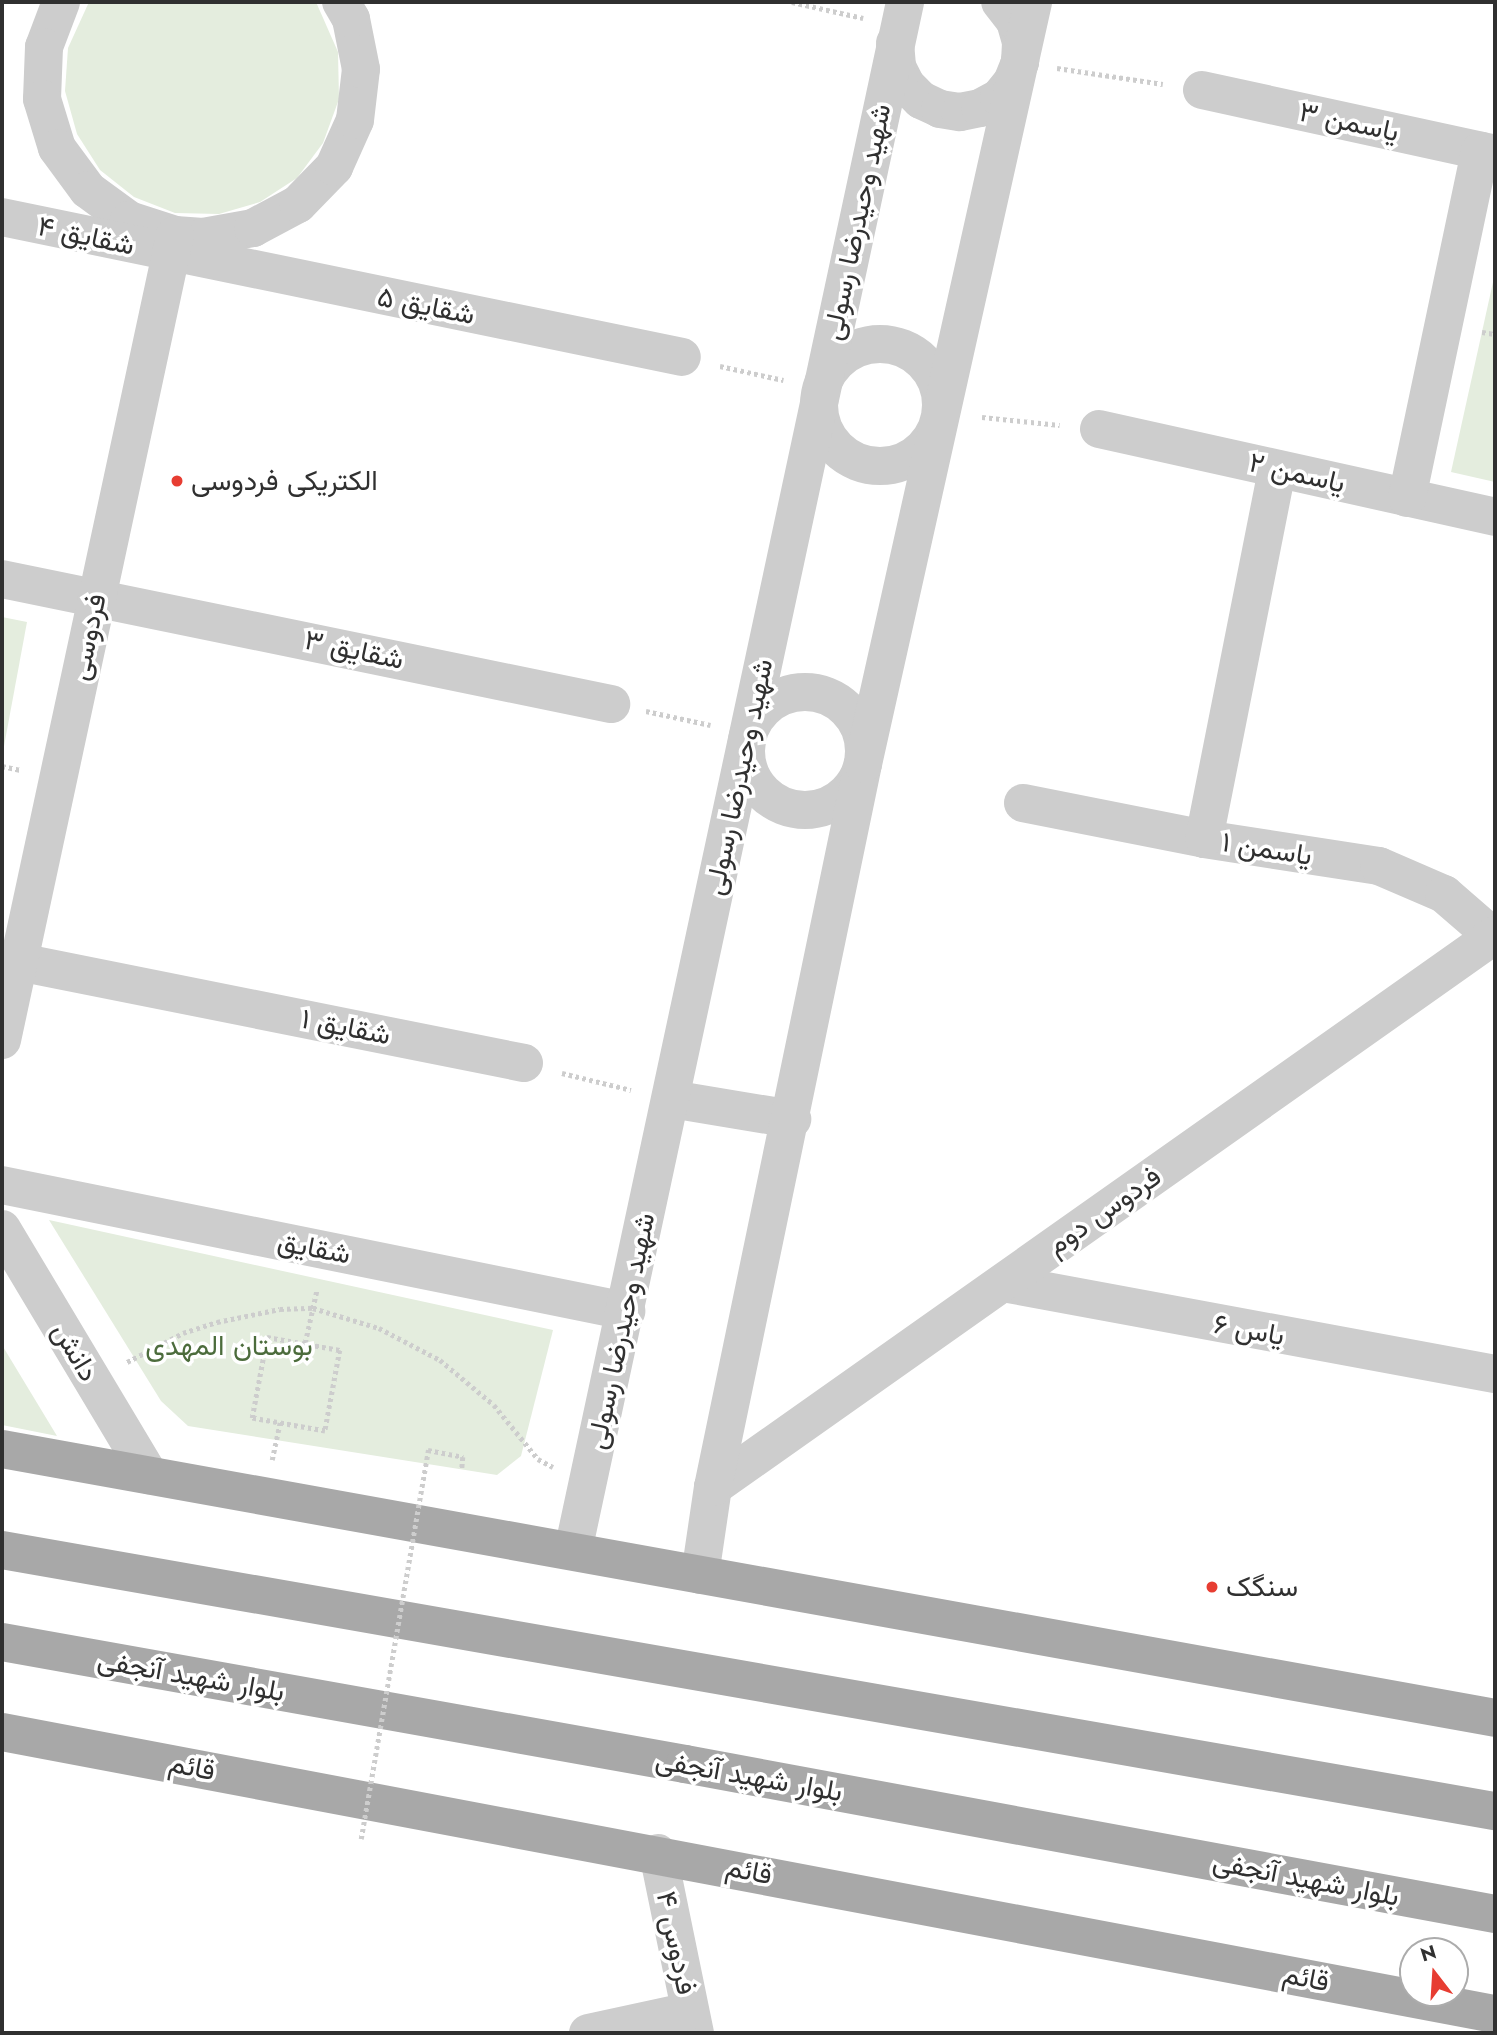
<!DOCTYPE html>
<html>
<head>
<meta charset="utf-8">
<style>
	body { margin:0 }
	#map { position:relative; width:1497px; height:2035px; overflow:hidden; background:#fff; font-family:Jost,Vazirmatn,sans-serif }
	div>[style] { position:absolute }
	.green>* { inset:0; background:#e4edde }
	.path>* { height:4.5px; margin-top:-2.25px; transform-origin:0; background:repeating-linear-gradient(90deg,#cdcdcd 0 3.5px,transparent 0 7px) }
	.minor>* { height:38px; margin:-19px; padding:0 19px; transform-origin:19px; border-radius:19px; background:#cdcdcd }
	.minor>.ring { margin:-19px; padding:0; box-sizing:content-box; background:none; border:38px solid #cdcdcd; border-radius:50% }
	.major>* { height:38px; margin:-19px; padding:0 19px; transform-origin:19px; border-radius:19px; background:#a8a8a8 }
	.path-bridge>* { height:4.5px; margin-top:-2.25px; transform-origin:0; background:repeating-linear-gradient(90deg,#cdcdcd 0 3.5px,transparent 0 7px) }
	.dots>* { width:19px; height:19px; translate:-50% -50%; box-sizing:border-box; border:4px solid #fff; border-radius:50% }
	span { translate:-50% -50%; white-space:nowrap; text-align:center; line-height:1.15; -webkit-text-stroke:7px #fff; paint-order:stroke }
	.street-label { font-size:28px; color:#303030 }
	.poi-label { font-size:28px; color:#303030 }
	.left { translate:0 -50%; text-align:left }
	.park-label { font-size:28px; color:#4c6c3c }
	.frame { position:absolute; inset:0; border:4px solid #303030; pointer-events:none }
	.north { position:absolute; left:1399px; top:1937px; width:70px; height:70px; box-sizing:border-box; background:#fff; border:2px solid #acacac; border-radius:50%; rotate:343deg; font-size:19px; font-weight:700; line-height:28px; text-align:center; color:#303030 }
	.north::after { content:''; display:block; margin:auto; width:24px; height:32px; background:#e73d32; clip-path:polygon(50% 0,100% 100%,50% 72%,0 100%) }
</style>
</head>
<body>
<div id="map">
	<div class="green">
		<i style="clip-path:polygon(89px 2px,316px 2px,338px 52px,339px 99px,323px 143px,297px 178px,260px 202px,219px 214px,175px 213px,134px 197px,100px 170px,77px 134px,65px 91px,68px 48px)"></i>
		<i style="clip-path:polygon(1495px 273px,1495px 482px,1451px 472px)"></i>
		<i style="clip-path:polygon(2px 617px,27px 622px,2px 757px)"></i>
		<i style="clip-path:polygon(49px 1220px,553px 1330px,521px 1456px,497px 1475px,188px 1426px,161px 1401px)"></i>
		<i style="clip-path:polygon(2px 1345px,57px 1436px,2px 1425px)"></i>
	</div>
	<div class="path">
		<i style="left:792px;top:2px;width:73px;rotate:12.7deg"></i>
		<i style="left:1057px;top:68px;width:107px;rotate:8.6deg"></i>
		<i style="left:1482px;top:332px;width:13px;rotate:9deg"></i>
		<i style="left:720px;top:366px;width:65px;rotate:12.5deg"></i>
		<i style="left:982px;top:417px;width:78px;rotate:5.9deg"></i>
		<i style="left:646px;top:711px;width:66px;rotate:12.3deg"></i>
		<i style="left:2px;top:766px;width:19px;rotate:12deg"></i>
		<i style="left:562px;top:1073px;width:71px;rotate:13.8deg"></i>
		<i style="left:267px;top:1337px;width:74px;rotate:10.1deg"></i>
		<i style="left:340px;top:1350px;width:82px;rotate:100.5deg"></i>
		<i style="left:325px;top:1431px;width:74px;rotate:-169.9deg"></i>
		<i style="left:252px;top:1418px;width:82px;rotate:-79.5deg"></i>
		<i style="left:305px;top:1343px;width:55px;rotate:-77.5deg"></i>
		<i style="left:127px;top:1362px;width:63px;rotate:-27.4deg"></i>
		<i style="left:183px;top:1333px;width:36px;rotate:-18deg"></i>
		<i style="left:217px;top:1322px;width:64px;rotate:-11.7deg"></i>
		<i style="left:280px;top:1309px;width:33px;rotate:-2deg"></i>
		<i style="left:313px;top:1308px;width:69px;rotate:16.9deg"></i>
		<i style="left:379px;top:1328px;width:69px;rotate:27.7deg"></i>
		<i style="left:440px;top:1360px;width:70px;rotate:39.8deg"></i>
		<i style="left:494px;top:1405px;width:70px;rotate:50.8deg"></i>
		<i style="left:538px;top:1459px;width:17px;rotate:28deg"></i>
		<i style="left:428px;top:1450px;width:36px;rotate:11deg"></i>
		<i style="left:463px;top:1457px;width:12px;rotate:95deg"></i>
		<i style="left:272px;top:1460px;width:38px;rotate:-78deg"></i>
	</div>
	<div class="minor">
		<i style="left:61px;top:2px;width:48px;rotate:110.7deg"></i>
		<i style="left:44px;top:47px;width:52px;rotate:92.2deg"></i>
		<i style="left:42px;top:99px;width:51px;rotate:73deg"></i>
		<i style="left:57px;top:148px;width:52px;rotate:53.6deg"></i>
		<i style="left:88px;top:190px;width:51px;rotate:36.2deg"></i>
		<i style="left:129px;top:220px;width:48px;rotate:18.1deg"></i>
		<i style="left:175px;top:235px;width:28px;rotate:4deg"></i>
		<i style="left:203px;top:237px;width:51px;rotate:-10.2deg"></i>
		<i style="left:253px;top:228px;width:51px;rotate:-28.1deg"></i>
		<i style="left:298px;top:204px;width:52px;rotate:-45.8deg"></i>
		<i style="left:334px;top:167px;width:51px;rotate:-65.9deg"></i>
		<i style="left:355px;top:120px;width:51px;rotate:-83.3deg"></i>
		<i style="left:361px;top:69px;width:51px;rotate:-101.3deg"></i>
		<i style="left:351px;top:19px;width:20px;rotate:-120deg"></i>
		<i style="left:895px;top:43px;width:24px;rotate:85deg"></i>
		<i style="left:897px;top:67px;width:20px;rotate:63deg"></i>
		<i style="left:906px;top:85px;width:21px;rotate:45deg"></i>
		<i style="left:921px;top:100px;width:21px;rotate:25deg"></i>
		<i style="left:940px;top:109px;width:20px;rotate:9deg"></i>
		<i style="left:960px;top:112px;width:20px;rotate:-11deg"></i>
		<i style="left:980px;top:108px;width:21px;rotate:-28deg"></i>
		<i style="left:999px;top:98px;width:21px;rotate:-51deg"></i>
		<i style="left:1012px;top:82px;width:22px;rotate:-68deg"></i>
		<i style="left:1020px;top:62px;width:20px;rotate:-87deg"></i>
		<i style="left:1021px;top:42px;width:22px;rotate:-106deg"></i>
		<i style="left:1015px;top:21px;width:24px;rotate:-128deg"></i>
		<i style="left:1202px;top:90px;width:300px;rotate:12.3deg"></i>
		<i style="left:2px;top:217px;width:694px;rotate:11.63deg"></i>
		<i class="ring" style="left:819px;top:344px;width:84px;height:84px"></i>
		<i style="left:1099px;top:429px;width:406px;rotate:12.5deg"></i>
		<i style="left:1407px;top:498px;width:355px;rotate:-78.1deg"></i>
		<i style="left:2px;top:579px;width:622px;rotate:11.6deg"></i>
		<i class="ring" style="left:746px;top:692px;width:80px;height:80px"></i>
		<i style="left:1023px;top:803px;width:185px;rotate:11.2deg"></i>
		<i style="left:1204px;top:839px;width:177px;rotate:8.8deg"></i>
		<i style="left:1379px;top:866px;width:71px;rotate:23.3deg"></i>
		<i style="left:1444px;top:894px;width:67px;rotate:40.8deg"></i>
		<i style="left:1204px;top:839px;width:377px;rotate:-78.8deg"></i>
		<i style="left:19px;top:962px;width:515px;rotate:11.31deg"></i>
		<i style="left:2px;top:1040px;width:823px;rotate:-77.87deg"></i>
		<i style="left:671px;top:1099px;width:123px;rotate:9.4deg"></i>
		<i style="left:2px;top:1185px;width:637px;rotate:11.42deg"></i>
		<i style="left:2px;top:1229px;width:287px;rotate:59.1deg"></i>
		<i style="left:1003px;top:1283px;width:500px;rotate:10.48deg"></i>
		<i style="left:713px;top:1487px;width:957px;rotate:-35.22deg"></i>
		<i style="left:573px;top:1551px;width:1584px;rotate:-77.9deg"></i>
		<i style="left:700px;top:1575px;width:89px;rotate:-81.6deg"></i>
		<i style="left:713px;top:1487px;width:738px;rotate:-78.28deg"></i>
		<i style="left:863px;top:764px;width:781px;rotate:-77.42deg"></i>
		<i style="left:658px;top:1853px;width:184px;rotate:78.4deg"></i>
		<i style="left:588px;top:2033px;width:104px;rotate:-12.2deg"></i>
	</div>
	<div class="major">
		<i style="left:2px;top:1449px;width:1517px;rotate:10.21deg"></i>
		<i style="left:2px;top:1550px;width:1516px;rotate:9.92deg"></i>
		<i style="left:2px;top:1642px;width:694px;rotate:10.13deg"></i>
		<i style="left:685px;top:1764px;width:824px;rotate:10.49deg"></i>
		<i style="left:2px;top:1732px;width:1519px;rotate:10.7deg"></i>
	</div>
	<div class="path-bridge">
		<i style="left:361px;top:1839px;width:395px;rotate:-80.2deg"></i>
	</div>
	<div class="dots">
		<i style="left:177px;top:481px;background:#e73d32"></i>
		<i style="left:1212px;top:1587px;background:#e73d32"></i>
	</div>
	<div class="street-label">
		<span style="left:1349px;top:122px;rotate:12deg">یاسمن ۳</span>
		<span style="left:857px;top:222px;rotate:-78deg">شهید وحیدرضا رسولی</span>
		<span style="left:86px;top:236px;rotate:12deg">شقایق ۴</span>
		<span style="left:426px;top:306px;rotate:11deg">شقایق ۵</span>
		<span style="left:1297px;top:473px;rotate:13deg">یاسمن ۲</span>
		<span style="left:88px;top:637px;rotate:-78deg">فردوسی</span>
		<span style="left:354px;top:650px;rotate:12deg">شقایق ۳</span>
		<span style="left:739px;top:777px;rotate:-78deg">شهید وحیدرضا رسولی</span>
		<span style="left:1267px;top:849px;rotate:9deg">یاسمن ۱</span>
		<span style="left:346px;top:1027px;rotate:11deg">شقایق ۱</span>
		<span style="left:1104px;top:1211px;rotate:-35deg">فردوس دوم</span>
		<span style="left:314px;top:1248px;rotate:11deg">شقایق</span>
		<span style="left:1249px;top:1330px;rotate:10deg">یاس ۶</span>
		<span style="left:621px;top:1331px;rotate:-78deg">شهید وحیدرضا رسولی</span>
		<span style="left:75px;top:1352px;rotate:59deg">دانش</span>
		<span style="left:191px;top:1676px;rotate:10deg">بلوار شهید آنجفی</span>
		<span style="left:192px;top:1767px;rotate:11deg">قائم</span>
		<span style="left:749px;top:1776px;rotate:10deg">بلوار شهید آنجفی</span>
		<span style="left:749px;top:1871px;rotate:11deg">قائم</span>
		<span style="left:1306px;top:1879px;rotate:11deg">بلوار شهید آنجفی</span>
		<span style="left:676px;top:1943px;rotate:78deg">فردوس ۴</span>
		<span style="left:1306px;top:1978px;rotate:11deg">قائم</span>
	</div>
	<div class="poi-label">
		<span class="left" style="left:191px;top:481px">الکتریکی فردوسی</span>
		<span class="left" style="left:1226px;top:1587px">سنگک</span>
	</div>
	<div class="park-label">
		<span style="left:229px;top:1346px">بوستان المهدی</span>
	</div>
	<div class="frame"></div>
	<div class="north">N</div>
</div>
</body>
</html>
